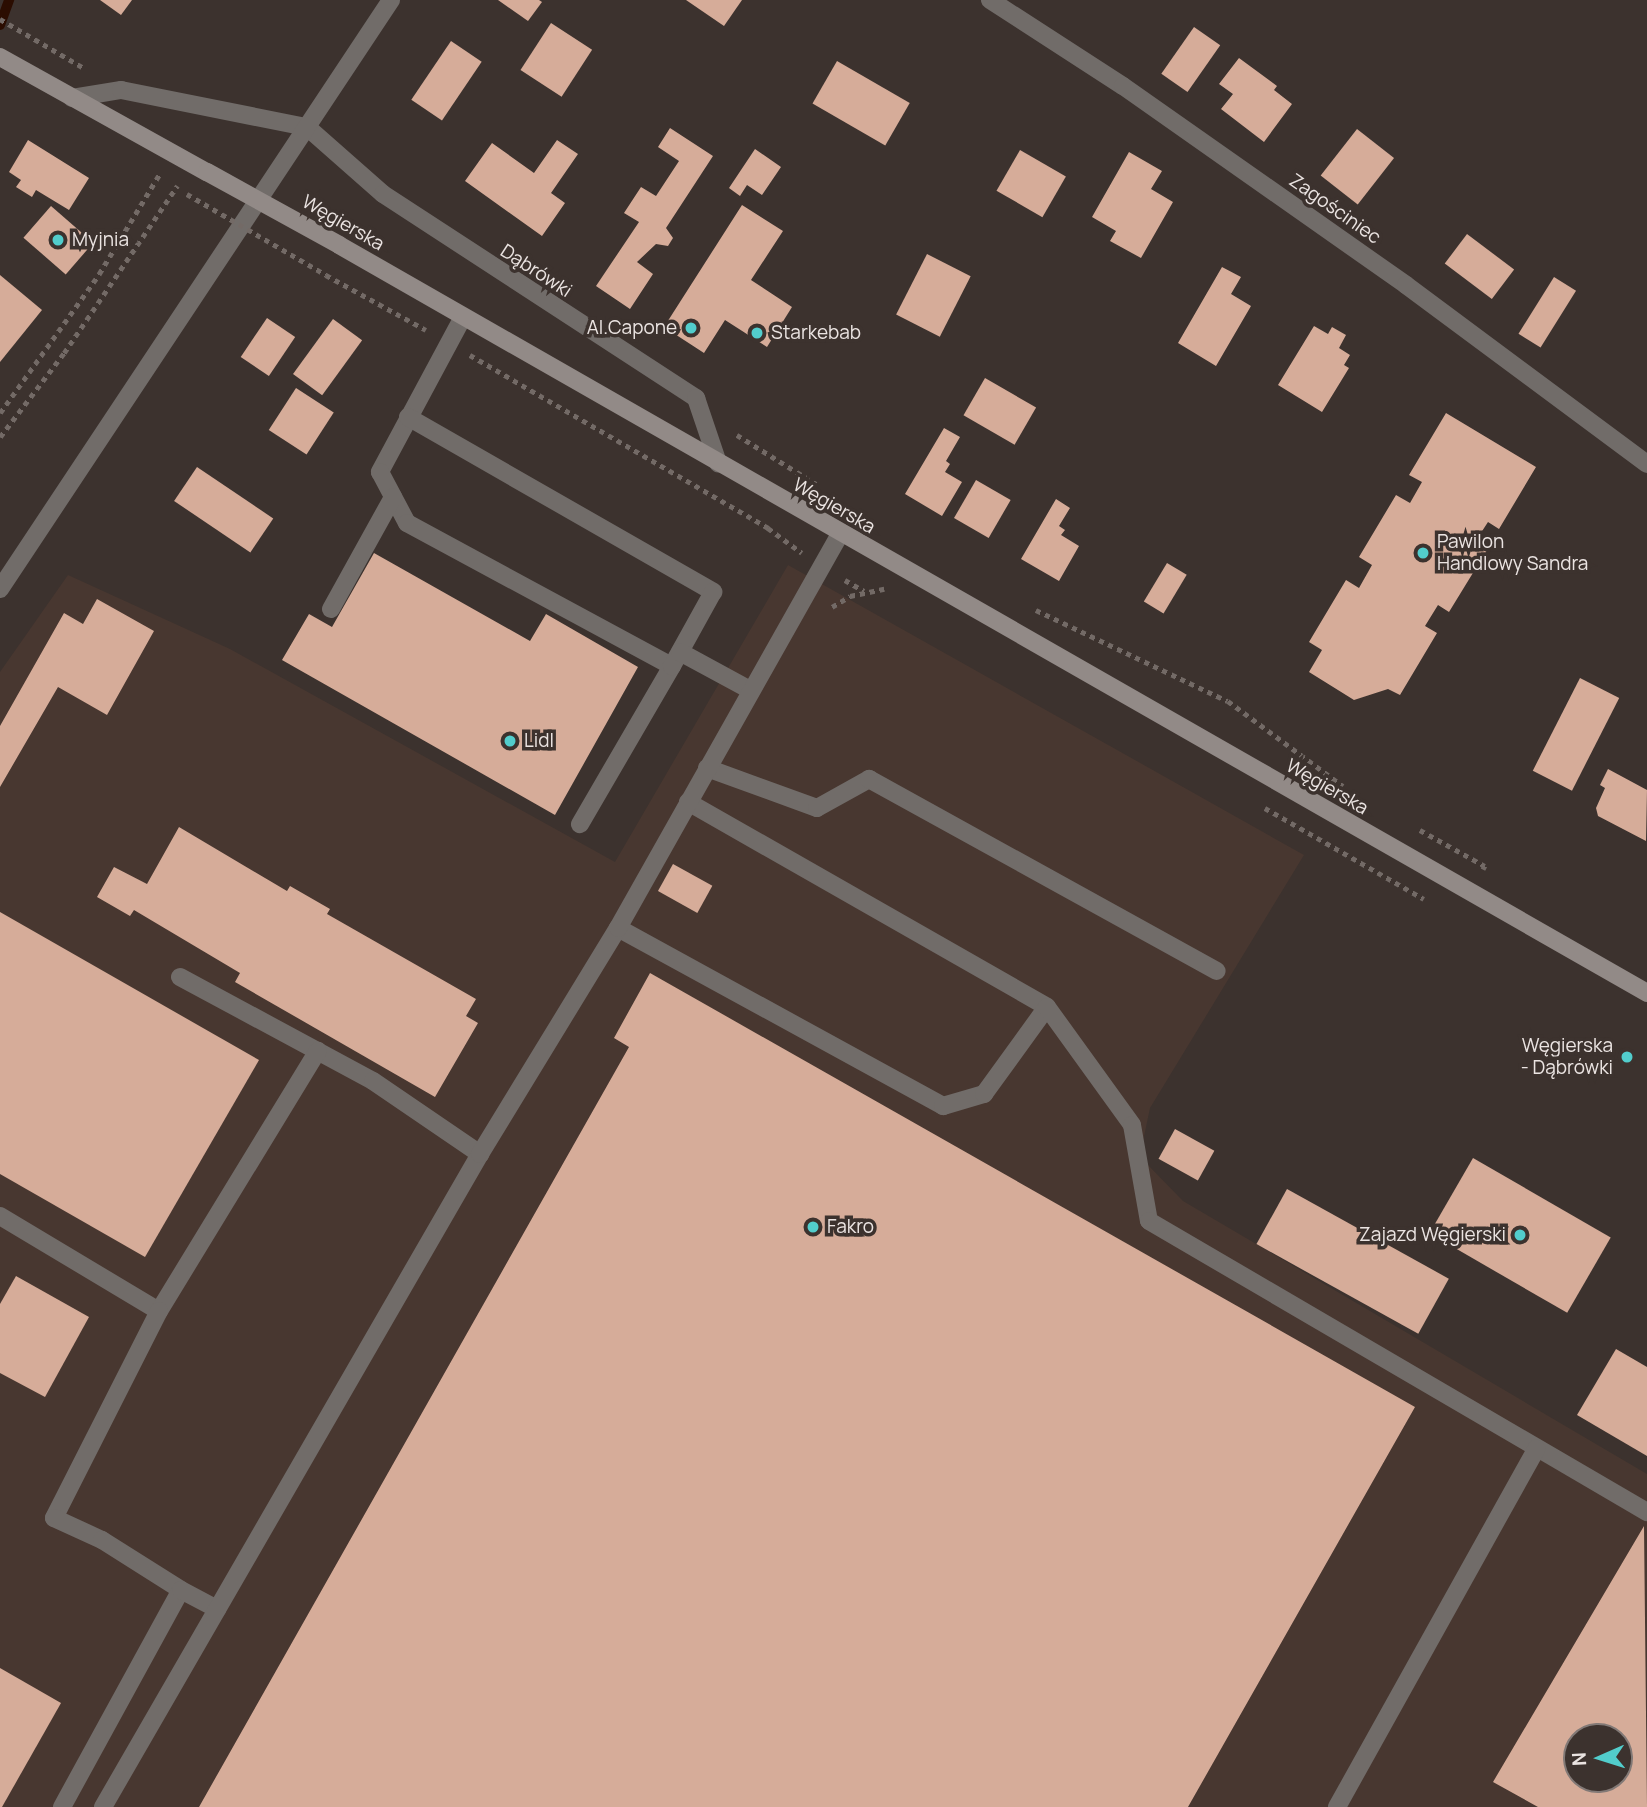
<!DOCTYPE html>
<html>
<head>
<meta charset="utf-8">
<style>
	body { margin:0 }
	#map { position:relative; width:1647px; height:1807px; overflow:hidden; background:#3c322e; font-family:Manrope,sans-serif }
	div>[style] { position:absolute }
	.built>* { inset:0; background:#483730 }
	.stream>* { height:10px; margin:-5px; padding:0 5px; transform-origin:5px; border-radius:5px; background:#2b0d01 }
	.building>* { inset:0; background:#d6ac99; transform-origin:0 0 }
	.path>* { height:4.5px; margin-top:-2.25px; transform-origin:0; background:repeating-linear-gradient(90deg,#736a66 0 5px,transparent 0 10px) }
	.service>* { height:18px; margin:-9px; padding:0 9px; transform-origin:9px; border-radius:9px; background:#716c69 }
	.minor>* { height:18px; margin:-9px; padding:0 9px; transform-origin:9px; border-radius:9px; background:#716c69 }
	.secondary>* { height:18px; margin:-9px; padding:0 9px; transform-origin:9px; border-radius:9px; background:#928a87 }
	.path-bridge>* { height:4.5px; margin-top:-2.25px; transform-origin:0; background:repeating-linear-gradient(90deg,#736a66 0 5px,transparent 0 10px) }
	.secondary-bridge>* { height:18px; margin:-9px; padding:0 9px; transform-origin:9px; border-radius:9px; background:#928a87 }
	.dots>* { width:19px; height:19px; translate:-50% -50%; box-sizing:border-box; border:4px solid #3c322e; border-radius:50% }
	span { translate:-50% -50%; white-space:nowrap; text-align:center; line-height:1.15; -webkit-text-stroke:7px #3c322e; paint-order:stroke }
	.street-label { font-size:19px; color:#ebe4e2 }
	.poi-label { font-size:19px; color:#ebe4e2 }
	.left { translate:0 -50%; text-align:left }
	.right { translate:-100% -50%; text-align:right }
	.north { position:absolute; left:1563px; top:1723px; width:70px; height:70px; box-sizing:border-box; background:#3c322e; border:2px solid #827976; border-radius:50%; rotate:267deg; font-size:19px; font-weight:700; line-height:28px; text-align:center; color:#ebe4e2 }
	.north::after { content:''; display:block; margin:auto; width:24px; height:32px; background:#52cdcc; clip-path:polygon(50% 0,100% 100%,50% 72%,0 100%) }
</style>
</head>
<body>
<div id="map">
	<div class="built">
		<i style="clip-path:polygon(evenodd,788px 565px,1304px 855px,1150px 1108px,1142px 1146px,1147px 1164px,1183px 1201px,1647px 1474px,1647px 1807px,0 1807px,0 672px,68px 575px,230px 649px,615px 862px,788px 565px,1577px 1737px,1619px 1737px,1619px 1779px,1577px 1779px,1577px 1737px)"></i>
	</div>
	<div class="stream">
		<i style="left:0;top:25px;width:27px;rotate:-70deg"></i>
	</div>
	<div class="building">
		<i style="clip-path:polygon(100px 0,132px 0,121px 15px)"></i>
		<i style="clip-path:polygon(498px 0,539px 0,542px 2px,528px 21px)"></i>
		<i style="clip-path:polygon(686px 0,742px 0,724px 26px)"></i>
		<i style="left:551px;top:23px;width:49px;height:56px;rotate:33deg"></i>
		<i style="left:1194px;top:27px;width:32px;height:57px;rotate:35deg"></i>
		<i style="left:451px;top:41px;width:37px;height:71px;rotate:34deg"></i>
		<i style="clip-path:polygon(1239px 58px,1277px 86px,1274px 90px,1292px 104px,1264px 142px,1221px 109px,1233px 94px,1219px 84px)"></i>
		<i style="left:837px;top:61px;width:84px;height:49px;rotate:30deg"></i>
		<i style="clip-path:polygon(670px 128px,713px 156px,666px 228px,673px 238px,668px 246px,656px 244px,637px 262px,653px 274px,630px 309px,596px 286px,639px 222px,624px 213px,641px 187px,656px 196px,679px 161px,658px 147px)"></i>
		<i style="left:1357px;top:129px;width:47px;height:59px;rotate:38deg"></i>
		<i style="clip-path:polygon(28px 140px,89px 178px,69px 210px,36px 190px,32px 197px,16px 187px,21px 180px,9px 172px)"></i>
		<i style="clip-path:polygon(557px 140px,578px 154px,551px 193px,565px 203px,542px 236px,465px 181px,492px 143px,534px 173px)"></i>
		<i style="clip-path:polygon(755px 149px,781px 167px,762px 195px,747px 185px,740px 196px,729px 188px)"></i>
		<i style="left:1020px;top:150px;width:53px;height:47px;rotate:30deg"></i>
		<i style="clip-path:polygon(1129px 152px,1162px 171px,1151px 189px,1173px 202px,1141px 258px,1110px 241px,1116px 231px,1092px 217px)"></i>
		<i style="clip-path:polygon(742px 205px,783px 231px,751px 280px,792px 307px,767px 347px,725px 320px,704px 353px,664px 327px)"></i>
		<i style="left:51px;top:206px;width:56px;height:42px;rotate:41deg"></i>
		<i style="left:1467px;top:234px;width:59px;height:37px;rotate:37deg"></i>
		<i style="left:927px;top:254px;width:49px;height:68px;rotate:27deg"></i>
		<i style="clip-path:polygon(1222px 267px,1241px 277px,1231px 294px,1251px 306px,1216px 366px,1178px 343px)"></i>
		<i style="clip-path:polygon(0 275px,42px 310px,0 362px)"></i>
		<i style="left:1554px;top:277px;width:26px;height:67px;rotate:32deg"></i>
		<i style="left:267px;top:318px;width:34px;height:47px;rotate:34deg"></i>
		<i style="left:333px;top:319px;width:36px;height:68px;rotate:36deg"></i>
		<i style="clip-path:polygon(1314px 326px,1328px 334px,1332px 327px,1346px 335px,1339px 348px,1350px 355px,1344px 365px,1349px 368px,1322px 412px,1278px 385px)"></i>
		<i style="left:985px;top:378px;width:59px;height:43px;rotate:30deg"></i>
		<i style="left:296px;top:388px;width:45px;height:50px;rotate:33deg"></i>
		<i style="clip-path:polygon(1446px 413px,1536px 467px,1499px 529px,1488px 522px,1475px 542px,1487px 550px,1449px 612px,1438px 605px,1425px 626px,1437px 633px,1400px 695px,1388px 689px,1354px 700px,1309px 672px,1322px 650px,1309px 642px,1346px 580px,1359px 588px,1372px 565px,1359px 557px,1396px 495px,1410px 503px,1422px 482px,1409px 475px)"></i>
		<i style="clip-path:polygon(944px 428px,960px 437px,946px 461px,950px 464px,945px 472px,962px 482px,942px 516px,905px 494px)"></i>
		<i style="left:197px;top:467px;width:92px;height:41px;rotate:34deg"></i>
		<i style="left:976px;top:480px;width:40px;height:44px;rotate:30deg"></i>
		<i style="clip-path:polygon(1056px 499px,1070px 508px,1059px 526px,1065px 530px,1061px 535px,1079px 546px,1059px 581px,1021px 559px)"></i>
		<i style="clip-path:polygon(374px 553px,530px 641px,546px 614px,638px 667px,555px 815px,282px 660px,309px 614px,332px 627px)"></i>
		<i style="left:1167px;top:563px;width:23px;height:45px;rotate:31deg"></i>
		<i style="clip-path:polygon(97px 599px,154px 631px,107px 715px,58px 687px,0 787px,0 726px,64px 613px,83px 624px)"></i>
		<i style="left:1580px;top:678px;width:44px;height:104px;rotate:27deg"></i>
		<i style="clip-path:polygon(1608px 769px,1647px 790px,1646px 841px,1598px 816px,1596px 808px,1605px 788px,1600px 785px)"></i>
		<i style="clip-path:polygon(179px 827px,287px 891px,290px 886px,330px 909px,327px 914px,476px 999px,466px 1016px,478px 1023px,435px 1097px,235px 982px,240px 973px,134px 910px,130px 916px,97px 897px,114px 867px,147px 884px)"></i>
		<i style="left:673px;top:864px;width:45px;height:31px;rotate:29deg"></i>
		<i style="clip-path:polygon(0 912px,259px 1060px,145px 1257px,0 1174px)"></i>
		<i style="clip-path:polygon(650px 973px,1415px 1407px,1188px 1807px,199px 1807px,629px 1047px,614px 1038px)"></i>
		<i style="left:1175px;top:1129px;width:45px;height:34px;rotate:29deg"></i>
		<i style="left:1473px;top:1158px;width:159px;height:87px;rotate:30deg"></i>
		<i style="left:1287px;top:1189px;width:185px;height:63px;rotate:29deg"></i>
		<i style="clip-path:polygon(16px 1276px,89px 1317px,45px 1397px,0 1373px,0 1304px)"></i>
		<i style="clip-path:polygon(1616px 1349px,1647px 1367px,1647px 1456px,1577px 1415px)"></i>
		<i style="clip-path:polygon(evenodd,1644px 1526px,1647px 1807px,1538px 1807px,1493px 1782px,1644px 1526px,1577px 1737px,1619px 1737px,1619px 1779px,1577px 1779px,1577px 1737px)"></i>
		<i style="clip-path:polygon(0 1668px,61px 1703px,2px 1807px,0 1807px)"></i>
	</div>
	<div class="path">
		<i style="left:0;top:19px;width:97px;rotate:30.3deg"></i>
		<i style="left:326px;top:275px;width:114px;rotate:28.8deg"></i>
		<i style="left:470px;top:355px;width:345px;rotate:30.1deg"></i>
		<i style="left:768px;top:528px;width:42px;rotate:36.3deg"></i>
		<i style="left:0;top:413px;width:171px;rotate:-54.5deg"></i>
		<i style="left:99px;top:274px;width:116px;rotate:-58.8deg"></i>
		<i style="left:737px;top:435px;width:93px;rotate:31.8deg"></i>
		<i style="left:0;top:437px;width:106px;rotate:-52.7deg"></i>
		<i style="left:64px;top:353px;width:202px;rotate:-55.9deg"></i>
		<i style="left:845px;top:580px;width:22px;rotate:30deg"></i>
		<i style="left:832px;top:607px;width:21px;rotate:-31deg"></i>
		<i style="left:850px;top:596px;width:35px;rotate:-12deg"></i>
		<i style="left:1036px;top:610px;width:212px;rotate:25.4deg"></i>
		<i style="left:1228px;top:701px;width:143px;rotate:36.5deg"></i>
		<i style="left:1265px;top:808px;width:183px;rotate:29.8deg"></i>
		<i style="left:1420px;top:830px;width:74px;rotate:29deg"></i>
		<i style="left:1485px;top:866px;width:4px;rotate:117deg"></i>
	</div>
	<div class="service">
		<i style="left:463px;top:317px;width:176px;rotate:118.2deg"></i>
		<i style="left:380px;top:472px;width:58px;rotate:62.1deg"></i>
		<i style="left:407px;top:523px;width:301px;rotate:28.4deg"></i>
		<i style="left:672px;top:666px;width:183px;rotate:120.2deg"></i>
		<i style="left:408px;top:417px;width:352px;rotate:29.8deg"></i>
		<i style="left:713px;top:592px;width:85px;rotate:119deg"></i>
		<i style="left:331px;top:609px;width:128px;rotate:-61deg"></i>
		<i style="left:680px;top:652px;width:80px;rotate:28.5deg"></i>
		<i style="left:707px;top:768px;width:117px;rotate:20deg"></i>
		<i style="left:817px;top:808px;width:60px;rotate:-29.1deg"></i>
		<i style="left:869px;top:779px;width:397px;rotate:28.9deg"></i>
		<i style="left:688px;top:802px;width:413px;rotate:29.7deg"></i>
		<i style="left:618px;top:928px;width:371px;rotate:28.7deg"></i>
		<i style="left:943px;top:1106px;width:43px;rotate:-16.3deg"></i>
		<i style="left:984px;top:1094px;width:107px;rotate:-54.1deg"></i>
		<i style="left:1047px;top:1007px;width:145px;rotate:54.2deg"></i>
		<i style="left:1132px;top:1125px;width:97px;rotate:80deg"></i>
		<i style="left:1149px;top:1221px;width:577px;rotate:30.3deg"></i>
		<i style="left:180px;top:977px;width:219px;rotate:28.3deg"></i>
		<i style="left:373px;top:1081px;width:130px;rotate:34.3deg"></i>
		<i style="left:0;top:1216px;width:185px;rotate:30.9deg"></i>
		<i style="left:159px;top:1311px;width:305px;rotate:-58.6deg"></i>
		<i style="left:159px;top:1311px;width:232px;rotate:116.9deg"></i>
		<i style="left:54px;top:1518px;width:53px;rotate:24.6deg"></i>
		<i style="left:102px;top:1540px;width:93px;rotate:32.3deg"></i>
		<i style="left:62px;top:1807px;width:247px;rotate:-61.3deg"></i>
		<i style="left:181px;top:1590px;width:41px;rotate:27.8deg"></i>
		<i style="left:103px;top:1807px;width:754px;rotate:-60deg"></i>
		<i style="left:480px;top:1154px;width:265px;rotate:-58.6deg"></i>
		<i style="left:618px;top:928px;width:452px;rotate:-60.6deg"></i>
		<i style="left:1337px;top:1807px;width:410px;rotate:-60.9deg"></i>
	</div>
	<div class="minor">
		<i style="left:990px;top:0;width:158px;rotate:32.9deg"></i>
		<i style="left:1123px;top:86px;width:346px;rotate:35.1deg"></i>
		<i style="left:1406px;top:285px;width:300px;rotate:36.6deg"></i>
		<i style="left:72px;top:98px;width:50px;rotate:-9.3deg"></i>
		<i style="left:121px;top:90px;width:190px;rotate:11.3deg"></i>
		<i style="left:307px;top:127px;width:101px;rotate:41.4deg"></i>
		<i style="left:383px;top:194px;width:374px;rotate:33.1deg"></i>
		<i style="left:696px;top:398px;width:69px;rotate:71.3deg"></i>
		<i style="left:0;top:589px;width:707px;rotate:-56.42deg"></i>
	</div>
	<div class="secondary">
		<i style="left:0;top:57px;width:237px;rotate:29.1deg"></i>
		<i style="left:339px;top:245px;width:1507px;rotate:29.76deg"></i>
	</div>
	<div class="path-bridge">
		<i style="left:187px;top:194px;width:161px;rotate:30.2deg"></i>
	</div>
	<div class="secondary-bridge">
		<i style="left:207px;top:172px;width:151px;rotate:28.9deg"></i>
	</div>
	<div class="dots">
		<i style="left:58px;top:240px;background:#52cdcc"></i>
		<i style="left:691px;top:328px;background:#52cdcc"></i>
		<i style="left:757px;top:333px;background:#52cdcc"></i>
		<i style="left:1423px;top:553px;background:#52cdcc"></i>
		<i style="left:510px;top:741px;background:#52cdcc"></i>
		<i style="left:1627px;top:1057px;background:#52cdcc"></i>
		<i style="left:813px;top:1227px;background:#52cdcc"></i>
		<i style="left:1520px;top:1235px;background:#52cdcc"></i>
	</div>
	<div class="street-label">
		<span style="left:1335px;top:209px;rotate:35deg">Zagościniec</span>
		<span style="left:343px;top:223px;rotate:30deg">Węgierska</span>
		<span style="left:536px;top:271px;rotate:33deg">Dąbrówki</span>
		<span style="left:834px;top:506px;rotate:30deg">Węgierska</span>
		<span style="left:1327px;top:787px;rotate:30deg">Węgierska</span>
	</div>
	<div class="poi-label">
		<span class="left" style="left:72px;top:240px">Myjnia</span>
		<span class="right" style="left:677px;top:328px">Al.Capone</span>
		<span class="left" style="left:771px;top:333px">Starkebab</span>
		<span class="left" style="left:1437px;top:553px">Pawilon<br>Handlowy Sandra</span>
		<span class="left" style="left:524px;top:741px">Lidl</span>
		<span class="right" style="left:1613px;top:1057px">Węgierska<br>- Dąbrówki</span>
		<span class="left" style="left:827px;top:1227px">Fakro</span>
		<span class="right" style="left:1506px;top:1235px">Zajazd Węgierski</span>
	</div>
	<div class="north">N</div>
</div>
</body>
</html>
